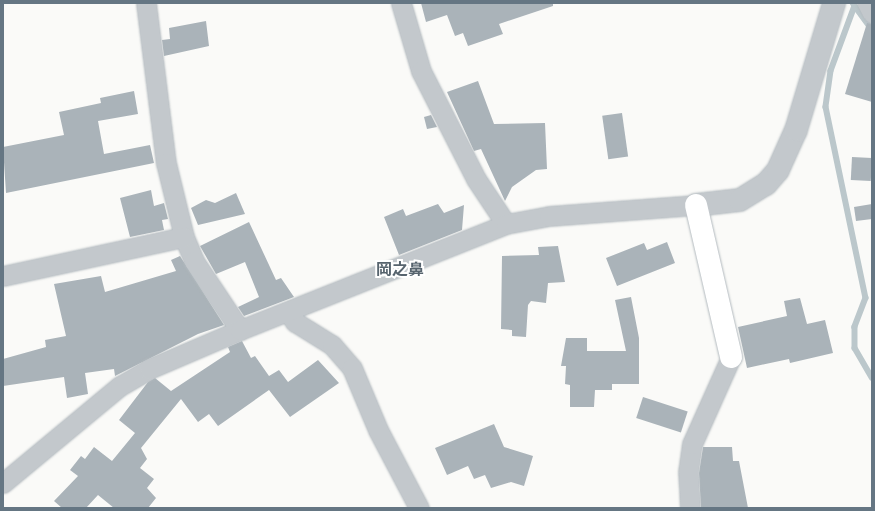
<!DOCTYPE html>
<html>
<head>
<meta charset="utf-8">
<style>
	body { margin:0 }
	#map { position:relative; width:875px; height:511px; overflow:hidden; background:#fafaf8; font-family:"Space Grotesk","Noto Sans JP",sans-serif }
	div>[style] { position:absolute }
	.stream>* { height:5.5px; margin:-2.75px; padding:0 2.75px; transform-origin:2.75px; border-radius:2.75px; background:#bbc7cb }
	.building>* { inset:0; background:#aab3b9; transform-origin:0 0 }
	.roads { filter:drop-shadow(0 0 1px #b3babf) drop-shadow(0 0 1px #b3babf) }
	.minor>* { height:19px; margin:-9.5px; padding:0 9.5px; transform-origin:9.5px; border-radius:9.5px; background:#c3c8cc }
	.tertiary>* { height:22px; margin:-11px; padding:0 11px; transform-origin:11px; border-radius:11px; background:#c3c8cc }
	.secondary>* { height:22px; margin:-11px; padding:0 11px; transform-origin:11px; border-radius:11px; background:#fff }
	span { translate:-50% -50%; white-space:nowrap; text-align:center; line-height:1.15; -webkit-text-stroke:4px #fff; paint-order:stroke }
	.neighbourhood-label { font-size:16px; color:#57646e; font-weight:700 }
	.frame { position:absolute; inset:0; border:4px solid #657683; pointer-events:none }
</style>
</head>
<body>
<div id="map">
	<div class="stream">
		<i style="left:853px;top:3px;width:4px;rotate:56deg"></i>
		<i style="left:855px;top:6px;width:69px;rotate:110.3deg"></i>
		<i style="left:831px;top:71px;width:36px;rotate:98deg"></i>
		<i style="left:826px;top:107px;width:195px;rotate:78.2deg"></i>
		<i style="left:866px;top:298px;width:31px;rotate:111deg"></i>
		<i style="left:855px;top:327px;width:21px;rotate:90deg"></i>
		<i style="left:855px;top:348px;width:34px;rotate:60deg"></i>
		<i style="left:855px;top:6px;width:29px;rotate:54deg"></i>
	</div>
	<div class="building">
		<i style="clip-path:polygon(421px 3px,553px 3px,553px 6px,499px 24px,503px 34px,468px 46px,463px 33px,455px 36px,447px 15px,426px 22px)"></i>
		<i style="clip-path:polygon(206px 21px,209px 46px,164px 56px,162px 40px,170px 39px,169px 28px)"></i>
		<i style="clip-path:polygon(867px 23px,872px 24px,872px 102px,845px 94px)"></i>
		<i style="clip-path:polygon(478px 81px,494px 124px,545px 123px,547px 169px,536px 170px,512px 187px,505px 201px,481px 149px,474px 151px,447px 92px)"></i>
		<i style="clip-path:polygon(134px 91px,138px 114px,98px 121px,104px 154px,150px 145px,154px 163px,6px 193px,3px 147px,64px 135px,59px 112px,101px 103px,100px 98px)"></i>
		<i style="left:622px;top:113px;width:44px;height:20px;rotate:82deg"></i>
		<i style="clip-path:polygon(431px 115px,437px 127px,427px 129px,424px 117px)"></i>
		<i style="left:852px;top:157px;width:20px;height:23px;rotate:3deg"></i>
		<i style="clip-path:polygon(151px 190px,154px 206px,164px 203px,168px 219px,162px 220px,164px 230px,130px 237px,120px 198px)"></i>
		<i style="clip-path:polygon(236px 193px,245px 214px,198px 225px,191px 208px,206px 200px,215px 203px)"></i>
		<i style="clip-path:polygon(438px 204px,444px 213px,464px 205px,462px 230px,399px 255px,384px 217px,403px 209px,406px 216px)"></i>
		<i style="clip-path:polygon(872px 204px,872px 219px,856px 221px,854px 207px)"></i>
		<i style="clip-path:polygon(249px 222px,276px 280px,281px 278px,294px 297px,244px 316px,238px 307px,259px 297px,245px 262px,216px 274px,200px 246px)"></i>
		<i style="clip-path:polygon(667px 242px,675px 263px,617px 286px,606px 258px,644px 243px,647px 250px)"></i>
		<i style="clip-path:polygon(558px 246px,565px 282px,548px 283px,546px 303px,531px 301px,528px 305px,526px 337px,512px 336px,512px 330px,501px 329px,502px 256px,539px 255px,538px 247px)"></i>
		<i style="clip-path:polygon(180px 256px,224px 325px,198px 334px,115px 376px,114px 369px,85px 373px,88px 394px,67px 398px,64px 377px,3px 386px,3px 359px,46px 347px,45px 340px,66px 336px,54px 284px,101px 276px,105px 292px,176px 271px,171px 260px)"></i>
		<i style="clip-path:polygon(631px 297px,639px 338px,639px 384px,612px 384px,612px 390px,595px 390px,594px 407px,570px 407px,570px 385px,565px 384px,566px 366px,561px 366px,566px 338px,587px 338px,587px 351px,626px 351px,615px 300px)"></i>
		<i style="clip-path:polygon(800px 298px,807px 324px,825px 320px,833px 353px,790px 363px,789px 359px,747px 368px,738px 327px,787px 316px,784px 301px)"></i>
		<i style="clip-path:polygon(242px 341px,251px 358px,255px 356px,269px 376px,279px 370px,288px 382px,318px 360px,339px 383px,290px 417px,269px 390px,218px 426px,209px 414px,198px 422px,181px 399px,141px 448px,147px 459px,140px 468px,154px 479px,147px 488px,156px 498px,148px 508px,114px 508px,98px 495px,86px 508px,62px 508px,54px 501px,78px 476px,70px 470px,81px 456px,85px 459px,94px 447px,112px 461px,135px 433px,119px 420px,148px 382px,155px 378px,171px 391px,230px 352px,228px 347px)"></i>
		<i style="left:643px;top:397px;width:47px;height:22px;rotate:18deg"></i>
		<i style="clip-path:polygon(494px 424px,504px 447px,533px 456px,524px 486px,511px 482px,491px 488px,485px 475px,474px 479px,468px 466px,447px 475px,435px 448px)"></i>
		<i style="clip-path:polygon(703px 447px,732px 447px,733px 461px,739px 461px,748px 508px,701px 508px,699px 473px)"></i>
	</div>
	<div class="roads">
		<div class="minor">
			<i style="left:146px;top:3px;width:161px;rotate:82.9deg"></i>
			<i style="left:166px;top:163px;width:76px;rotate:76.3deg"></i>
			<i style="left:184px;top:237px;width:26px;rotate:67deg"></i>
			<i style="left:194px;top:261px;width:83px;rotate:56.3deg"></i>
			<i style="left:401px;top:3px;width:71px;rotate:73.6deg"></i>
			<i style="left:421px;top:71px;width:121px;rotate:63deg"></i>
			<i style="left:476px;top:179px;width:54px;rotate:56.3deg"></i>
			<i style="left:867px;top:3px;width:11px;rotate:63deg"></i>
			<i style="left:3px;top:276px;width:185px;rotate:-12.2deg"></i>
			<i style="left:289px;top:313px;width:11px;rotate:56deg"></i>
			<i style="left:295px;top:322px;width:44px;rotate:31.9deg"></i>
			<i style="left:332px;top:345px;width:30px;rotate:49deg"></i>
			<i style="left:352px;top:368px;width:67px;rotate:67.2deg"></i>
			<i style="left:378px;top:430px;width:88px;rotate:62.3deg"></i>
			<i style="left:3px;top:483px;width:152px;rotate:-39.7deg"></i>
			<i style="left:120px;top:386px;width:34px;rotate:-30deg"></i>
			<i style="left:149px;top:369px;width:99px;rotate:-23.2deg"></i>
			<i style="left:240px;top:330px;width:286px;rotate:-21.7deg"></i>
			<i style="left:506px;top:224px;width:44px;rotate:-10.5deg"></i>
			<i style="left:549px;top:216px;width:147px;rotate:-4.3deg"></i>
			<i style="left:690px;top:508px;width:36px;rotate:-93deg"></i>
			<i style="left:688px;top:472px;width:28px;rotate:-82deg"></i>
			<i style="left:692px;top:444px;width:95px;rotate:-65.9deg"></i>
		</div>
		<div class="tertiary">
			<i style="left:696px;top:205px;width:44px;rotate:-6.5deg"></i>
			<i style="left:740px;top:200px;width:31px;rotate:-32deg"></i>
			<i style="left:766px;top:184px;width:18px;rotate:-49deg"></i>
			<i style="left:778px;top:170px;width:44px;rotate:-65.8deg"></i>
			<i style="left:796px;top:130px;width:133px;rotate:-73.3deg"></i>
		</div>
		<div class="secondary">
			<i style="left:696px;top:205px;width:156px;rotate:77deg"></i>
		</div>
	</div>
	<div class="neighbourhood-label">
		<span style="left:400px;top:270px">岡之鼻</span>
	</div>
	<div class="frame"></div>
</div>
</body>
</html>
